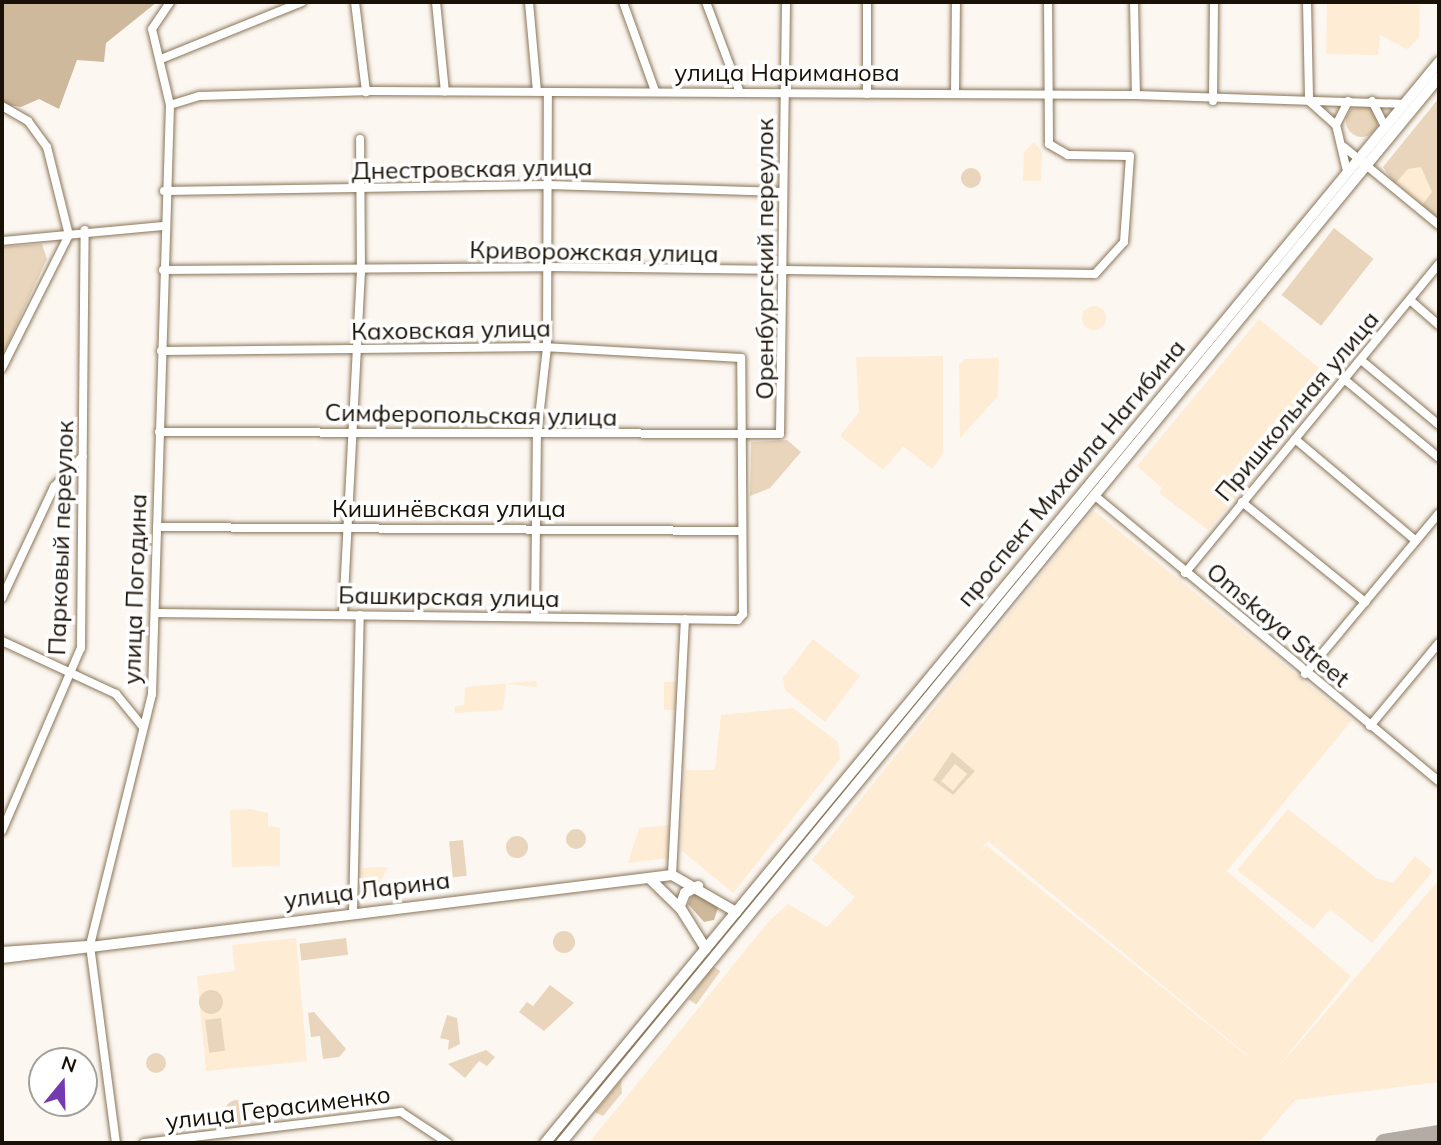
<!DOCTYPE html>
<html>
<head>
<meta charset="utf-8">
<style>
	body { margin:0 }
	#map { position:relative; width:1441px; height:1145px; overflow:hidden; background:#fcf7f1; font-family:Mulish,sans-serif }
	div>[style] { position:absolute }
	.built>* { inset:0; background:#feecd5; transform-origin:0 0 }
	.round { border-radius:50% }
	.green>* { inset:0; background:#e8d5bb; transform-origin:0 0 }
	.forest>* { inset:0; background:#ceb99c }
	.taxiway>* { height:18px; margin:-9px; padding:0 9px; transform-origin:9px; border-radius:9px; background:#b2aca5 }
	.roads { filter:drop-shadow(0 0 2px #8a7558) drop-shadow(0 0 2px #8a7558) }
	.minor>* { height:8px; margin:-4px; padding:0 4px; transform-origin:4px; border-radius:4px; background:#fff }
	.major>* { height:10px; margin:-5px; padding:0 5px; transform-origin:5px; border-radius:5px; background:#fff }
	span { translate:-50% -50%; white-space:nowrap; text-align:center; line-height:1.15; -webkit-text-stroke:7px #fff; paint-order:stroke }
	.street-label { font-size:24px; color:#191106 }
	.frame { position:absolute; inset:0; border:4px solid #191106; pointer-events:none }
	.north { position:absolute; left:28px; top:1047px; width:70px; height:70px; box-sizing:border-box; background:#fff; border:2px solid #a3a09b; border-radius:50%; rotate:19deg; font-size:19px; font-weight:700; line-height:28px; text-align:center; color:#191106 }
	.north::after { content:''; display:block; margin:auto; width:24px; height:32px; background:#763ab0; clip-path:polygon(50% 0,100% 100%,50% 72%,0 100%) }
</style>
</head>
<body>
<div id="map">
	<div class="built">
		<i style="clip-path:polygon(1327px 2px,1420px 5px,1419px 38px,1407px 49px,1380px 35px,1378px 55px,1326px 54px)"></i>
		<i style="clip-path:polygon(1034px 142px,1042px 152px,1041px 181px,1023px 181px,1024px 152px)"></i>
		<i style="clip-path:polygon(1421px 166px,1433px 192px,1422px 205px,1396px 183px,1408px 169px)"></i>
		<i class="round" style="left:1082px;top:306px;width:24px;height:24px"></i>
		<i style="clip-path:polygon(1259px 319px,1334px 380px,1208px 530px,1159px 493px,1162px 488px,1137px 466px)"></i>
		<i style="clip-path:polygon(943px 356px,943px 454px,932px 469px,903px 446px,883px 470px,840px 436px,859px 412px,856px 357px)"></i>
		<i style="clip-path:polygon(999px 358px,998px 396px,960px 438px,959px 365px,965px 359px)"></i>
		<i style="clip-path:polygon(evenodd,1093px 510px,1352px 720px,1227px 871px,1351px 976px,1271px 1076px,1439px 880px,1439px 1082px,1295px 1100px,1258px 1143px,589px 1143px,769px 921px,788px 904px,827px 927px,855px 897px,812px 860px,1093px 510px,988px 841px,1247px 1055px,1247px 1056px,986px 845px,978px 854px,988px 841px)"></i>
		<i style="clip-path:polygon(813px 639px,860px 676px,825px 722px,785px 690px,783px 678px)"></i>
		<i style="clip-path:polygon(536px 681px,537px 687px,506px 684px,503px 710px,455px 713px,455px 706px,464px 705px,465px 687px)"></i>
		<i style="left:664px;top:682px;width:12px;height:28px"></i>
		<i style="clip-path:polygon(793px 708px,838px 742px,840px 759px,733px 893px,681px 850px,685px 770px,715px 770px,721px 715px)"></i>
		<i style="clip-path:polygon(250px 809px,268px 813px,268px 826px,280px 828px,280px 866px,232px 867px,230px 810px)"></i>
		<i style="clip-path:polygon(1288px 809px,1376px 878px,1393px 883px,1415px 856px,1433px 871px,1372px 943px,1330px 909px,1313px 929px,1237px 870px)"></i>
		<i style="clip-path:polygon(671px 825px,670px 858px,628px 863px,639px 828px)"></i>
		<i style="clip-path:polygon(388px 867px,374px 894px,362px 895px,362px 868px)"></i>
		<i style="clip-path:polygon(296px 938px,307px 1061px,206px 1071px,197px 976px,235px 971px,232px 945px)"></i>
	</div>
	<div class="green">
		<i style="clip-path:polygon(1439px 98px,1439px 219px,1422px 205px,1432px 192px,1421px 167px,1408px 169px,1395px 184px,1383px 167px)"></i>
		<i class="round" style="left:1346px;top:105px;width:32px;height:32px"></i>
		<i class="round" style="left:961px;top:168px;width:20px;height:20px"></i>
		<i style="left:1334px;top:228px;width:50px;height:85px;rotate:38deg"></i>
		<i style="clip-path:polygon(42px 244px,47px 259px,2px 356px,2px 247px)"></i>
		<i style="clip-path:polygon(787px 440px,801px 452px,770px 488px,750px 496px,751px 442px)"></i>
		<i style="clip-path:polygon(evenodd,952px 752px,975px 771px,953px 795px,933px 780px,952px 752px,955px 764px,967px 774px,953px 791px,941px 781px,955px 764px)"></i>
		<i class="round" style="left:566px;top:829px;width:20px;height:20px"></i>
		<i class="round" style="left:506px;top:836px;width:22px;height:22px"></i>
		<i style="left:463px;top:840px;width:36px;height:14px;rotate:84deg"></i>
		<i class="round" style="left:553px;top:931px;width:22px;height:22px"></i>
		<i style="left:346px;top:938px;width:17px;height:47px;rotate:83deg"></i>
		<i style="left:713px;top:966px;width:9px;height:41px;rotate:36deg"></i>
		<i style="clip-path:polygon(550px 985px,574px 1003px,544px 1031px,519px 1012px,527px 1002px,533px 1006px)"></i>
		<i class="round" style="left:199px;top:990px;width:24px;height:24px"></i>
		<i style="clip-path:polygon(314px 1012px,346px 1049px,339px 1057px,323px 1059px,320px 1036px,311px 1037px,308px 1013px)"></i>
		<i style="clip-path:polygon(447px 1015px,457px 1018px,460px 1044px,448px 1050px,449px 1040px,440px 1038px)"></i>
		<i style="left:221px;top:1018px;width:33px;height:16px;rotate:83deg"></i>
		<i style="clip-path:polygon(486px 1050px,495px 1057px,487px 1066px,479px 1061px,465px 1078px,448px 1064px)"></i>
		<i class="round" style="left:146px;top:1053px;width:20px;height:20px"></i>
		<i style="clip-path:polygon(621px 1080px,622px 1093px,603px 1116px,595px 1112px)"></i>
		<i class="round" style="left:225px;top:1100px;width:24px;height:24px"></i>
	</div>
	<div class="forest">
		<i style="clip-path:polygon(2px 2px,157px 2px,106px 43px,104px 62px,77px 60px,59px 109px,39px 99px,21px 107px,2px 104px)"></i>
		<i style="clip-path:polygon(695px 892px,719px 905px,714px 920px,704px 922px,688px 904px)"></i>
	</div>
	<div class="taxiway">
		<i style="left:1384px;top:1143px;width:56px;rotate:-9.3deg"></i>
	</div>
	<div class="roads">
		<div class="minor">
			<i style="left:355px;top:2px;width:91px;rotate:83deg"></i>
			<i style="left:436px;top:2px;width:90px;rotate:84.3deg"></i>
			<i style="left:529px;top:2px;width:90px;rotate:84.9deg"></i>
			<i style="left:623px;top:2px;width:95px;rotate:70.2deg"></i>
			<i style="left:706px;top:2px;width:97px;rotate:69.5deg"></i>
			<i style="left:1134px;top:2px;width:93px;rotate:88.8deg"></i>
			<i style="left:1307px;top:2px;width:99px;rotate:88.8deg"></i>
			<i style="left:161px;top:59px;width:152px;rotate:-22deg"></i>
			<i style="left:955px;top:93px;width:91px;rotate:-89.4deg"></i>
			<i style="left:867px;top:94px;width:92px;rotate:-90deg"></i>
			<i style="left:1213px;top:101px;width:99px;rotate:-89.4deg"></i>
			<i style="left:1309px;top:101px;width:36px;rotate:42deg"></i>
			<i style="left:1372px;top:101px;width:30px;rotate:63deg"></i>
			<i style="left:170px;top:105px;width:31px;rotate:-17deg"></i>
			<i style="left:200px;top:96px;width:172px;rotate:-1.7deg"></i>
			<i style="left:372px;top:91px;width:764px;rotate:0.3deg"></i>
			<i style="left:1136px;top:95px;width:269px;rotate:1.9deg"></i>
			<i style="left:2px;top:106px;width:30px;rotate:30deg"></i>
			<i style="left:28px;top:121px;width:32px;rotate:54deg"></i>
			<i style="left:47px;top:147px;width:91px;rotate:76deg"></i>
			<i style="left:1344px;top:147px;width:123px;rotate:39.4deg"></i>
			<i style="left:1347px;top:171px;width:47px;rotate:-103.4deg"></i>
			<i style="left:1336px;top:125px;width:27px;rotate:-63deg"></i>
			<i style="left:164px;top:191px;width:384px;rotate:-0.9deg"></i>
			<i style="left:548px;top:185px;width:234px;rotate:1.7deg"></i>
			<i style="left:2px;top:241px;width:163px;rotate:-5.3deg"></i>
			<i style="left:163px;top:270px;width:383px;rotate:-0.4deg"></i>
			<i style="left:546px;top:267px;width:549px;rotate:0.73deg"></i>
			<i style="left:1095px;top:274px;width:43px;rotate:-47.8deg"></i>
			<i style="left:1124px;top:242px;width:86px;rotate:-86deg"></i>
			<i style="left:1130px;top:156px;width:62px;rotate:-179.1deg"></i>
			<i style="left:1068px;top:155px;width:22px;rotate:-150deg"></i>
			<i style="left:1049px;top:144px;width:142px;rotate:-90.4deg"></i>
			<i style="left:1410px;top:300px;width:38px;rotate:41deg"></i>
			<i style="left:1361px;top:360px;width:102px;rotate:39.8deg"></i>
			<i style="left:2px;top:368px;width:149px;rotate:-63.3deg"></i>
			<i style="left:1344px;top:379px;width:124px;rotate:39.7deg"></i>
			<i style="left:159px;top:432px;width:621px;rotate:0.18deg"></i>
			<i style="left:780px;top:434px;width:432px;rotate:-89.2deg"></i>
			<i style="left:1295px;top:439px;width:158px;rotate:40.1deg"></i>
			<i style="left:1094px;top:495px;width:448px;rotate:39.7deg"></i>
			<i style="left:1242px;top:502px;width:159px;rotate:39.1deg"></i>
			<i style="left:157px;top:527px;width:584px;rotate:0.39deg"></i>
			<i style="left:1185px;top:573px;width:400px;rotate:-50.6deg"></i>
			<i style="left:2px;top:598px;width:123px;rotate:-64.9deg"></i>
			<i style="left:54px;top:487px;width:42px;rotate:-46.9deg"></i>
			<i style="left:155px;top:613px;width:583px;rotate:0.69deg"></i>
			<i style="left:738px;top:620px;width:8px;rotate:-50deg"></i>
			<i style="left:743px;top:614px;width:256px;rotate:-90.4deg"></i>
			<i style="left:741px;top:358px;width:194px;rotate:-176.8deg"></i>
			<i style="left:547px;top:347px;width:386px;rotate:179.4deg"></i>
			<i style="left:343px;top:614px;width:341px;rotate:-87deg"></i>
			<i style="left:361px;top:273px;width:134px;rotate:-90.4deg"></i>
			<i style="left:535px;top:617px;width:182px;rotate:-89.4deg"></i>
			<i style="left:537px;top:435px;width:89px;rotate:-83.5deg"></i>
			<i style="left:547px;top:347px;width:255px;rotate:-89.8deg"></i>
			<i style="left:2px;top:641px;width:126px;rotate:24.9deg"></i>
			<i style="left:116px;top:694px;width:43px;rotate:50.7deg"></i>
			<i style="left:1305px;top:674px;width:209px;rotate:-50.2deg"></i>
			<i style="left:1370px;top:726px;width:108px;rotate:-50.3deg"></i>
			<i style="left:2px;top:831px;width:199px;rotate:-66.7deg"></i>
			<i style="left:81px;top:648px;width:418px;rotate:-89.5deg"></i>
			<i style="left:672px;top:875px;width:256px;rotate:-87.1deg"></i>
			<i style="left:353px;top:913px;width:298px;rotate:-88.7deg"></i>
			<i style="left:2px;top:951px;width:85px;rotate:-4deg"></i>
			<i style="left:116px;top:1143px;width:200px;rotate:-97.5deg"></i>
			<i style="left:90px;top:945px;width:259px;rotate:-76.1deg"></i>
			<i style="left:152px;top:694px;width:589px;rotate:-88.25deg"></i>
			<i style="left:170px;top:105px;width:78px;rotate:-103.3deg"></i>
			<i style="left:152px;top:29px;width:32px;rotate:-56deg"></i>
			<i style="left:144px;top:1143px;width:259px;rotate:-6.9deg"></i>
			<i style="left:401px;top:1112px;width:56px;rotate:33.4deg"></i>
		</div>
		<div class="major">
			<i style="left:649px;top:878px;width:45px;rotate:44.1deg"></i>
			<i style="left:681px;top:909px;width:47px;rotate:58deg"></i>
			<i style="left:680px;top:906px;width:14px;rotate:-69deg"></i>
			<i style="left:685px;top:893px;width:15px;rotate:-28deg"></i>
			<i style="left:2px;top:958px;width:675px;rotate:-7.06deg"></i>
			<i style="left:672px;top:875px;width:74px;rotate:30deg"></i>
			<i style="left:545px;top:1143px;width:1403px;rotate:-50.41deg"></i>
			<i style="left:561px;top:1143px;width:1381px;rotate:-50.52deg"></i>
		</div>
	</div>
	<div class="street-label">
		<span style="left:787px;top:73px">улица Нариманова</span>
		<span style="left:472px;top:169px;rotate:-1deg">Днестровская улица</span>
		<span style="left:594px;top:252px;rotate:1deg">Криворожская улица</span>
		<span style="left:765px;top:259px;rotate:-90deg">Оренбургский переулок</span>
		<span style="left:451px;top:330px;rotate:-1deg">Каховская улица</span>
		<span style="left:1297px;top:406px;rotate:-50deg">Пришкольная улица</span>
		<span style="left:471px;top:415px;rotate:1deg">Симферопольская улица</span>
		<span style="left:1071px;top:473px;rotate:-50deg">проспект Михаила Нагибина</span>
		<span style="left:449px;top:509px">Кишинёвская улица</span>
		<span style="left:61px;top:538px;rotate:-88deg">Парковый переулок</span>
		<span style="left:135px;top:589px;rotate:-88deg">улица Погодина</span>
		<span style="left:449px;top:597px;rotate:1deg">Башкирская улица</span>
		<span style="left:1278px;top:625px;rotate:40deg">Omskaya Street</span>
		<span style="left:367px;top:890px;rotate:-7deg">улица Ларина</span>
		<span style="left:278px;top:1108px;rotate:-7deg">улица Герасименко</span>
	</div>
	<div class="frame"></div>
	<div class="north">N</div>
</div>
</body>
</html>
